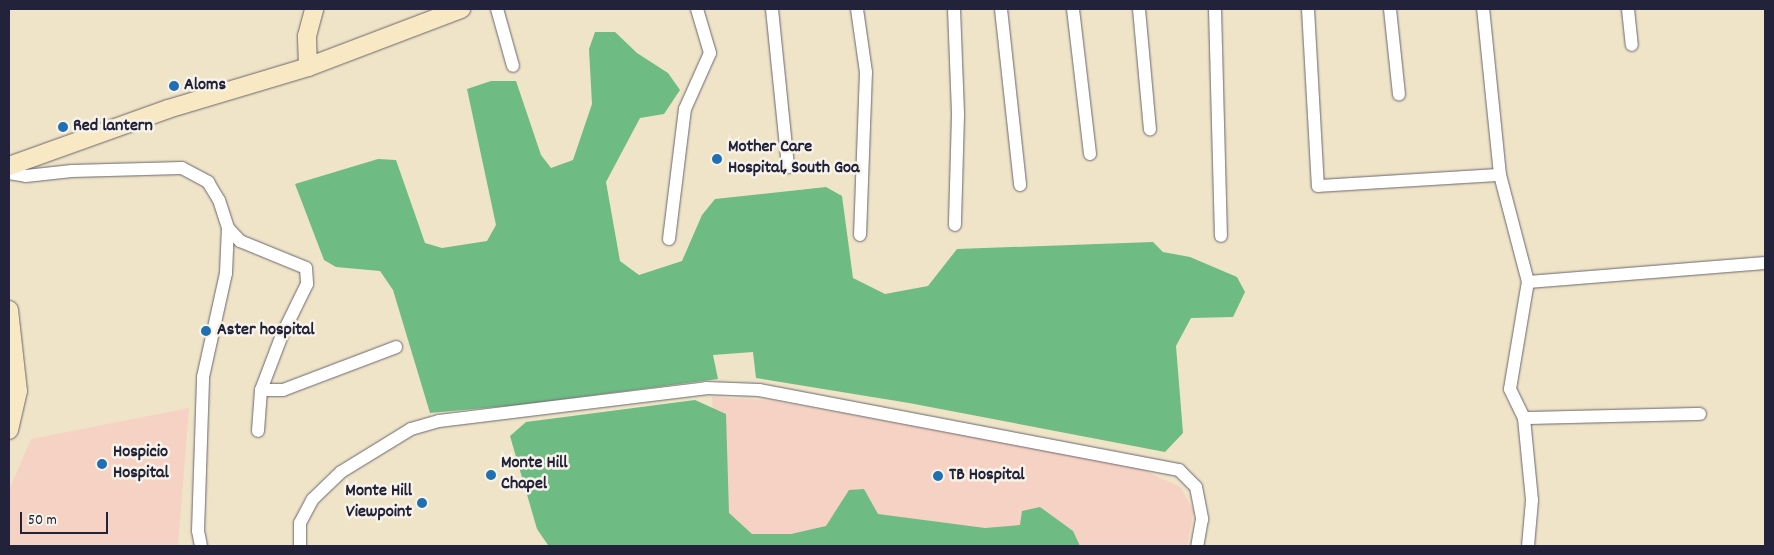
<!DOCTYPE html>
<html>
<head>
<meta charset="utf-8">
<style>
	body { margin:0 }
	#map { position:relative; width:1774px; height:555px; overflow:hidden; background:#efe4c8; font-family:Dekko,sans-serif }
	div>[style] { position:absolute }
	.built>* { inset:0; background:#f6d2c4 }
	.forest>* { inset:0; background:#6ebb84 }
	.roads { filter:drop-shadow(0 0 1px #6a666c) drop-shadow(0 0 1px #6a666c) }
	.street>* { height:12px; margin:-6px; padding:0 6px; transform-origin:6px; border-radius:6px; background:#fff }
	.secondary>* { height:18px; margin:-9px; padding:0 9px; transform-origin:9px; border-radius:9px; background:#f8e8c3 }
	.dots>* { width:14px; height:14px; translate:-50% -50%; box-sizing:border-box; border:2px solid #f7f3e8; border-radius:50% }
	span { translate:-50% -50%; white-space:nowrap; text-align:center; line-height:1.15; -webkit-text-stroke:5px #f7f3e8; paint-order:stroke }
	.poi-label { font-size:18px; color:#22223b; font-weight:700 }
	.left { translate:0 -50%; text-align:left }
	.right { translate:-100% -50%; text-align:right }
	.frame { position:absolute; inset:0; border:10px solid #22223b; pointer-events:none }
	.scale { position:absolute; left:20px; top:512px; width:88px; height:22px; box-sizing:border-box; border:2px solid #22223b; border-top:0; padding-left:6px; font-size:15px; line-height:18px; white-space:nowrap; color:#22223b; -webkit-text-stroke:4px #f7f3e8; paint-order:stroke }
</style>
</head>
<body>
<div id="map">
	<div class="built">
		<i style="clip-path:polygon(712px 397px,774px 401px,1135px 466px,1180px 487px,1194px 511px,1187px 546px,723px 546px)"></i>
		<i style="clip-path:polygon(189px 408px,178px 546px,9px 546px,9px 490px,31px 439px)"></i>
	</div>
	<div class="forest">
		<i style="clip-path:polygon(595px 32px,615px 32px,637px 53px,668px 73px,680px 90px,664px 114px,640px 118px,606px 182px,620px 261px,639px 275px,682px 261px,702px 215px,715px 199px,826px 187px,842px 196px,853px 278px,885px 294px,928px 286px,957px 249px,1153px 242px,1163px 252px,1190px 257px,1237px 277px,1245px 292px,1233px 317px,1191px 318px,1176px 346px,1183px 433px,1165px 452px,909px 403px,756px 378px,753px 352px,713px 355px,718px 379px,519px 405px,430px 413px,393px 290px,380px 271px,336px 267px,324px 260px,295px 184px,378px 159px,396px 160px,425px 243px,442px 248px,487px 241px,496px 225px,467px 89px,491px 81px,516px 81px,541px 155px,551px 168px,573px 160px,592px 104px,589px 49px)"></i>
		<i style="clip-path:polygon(695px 400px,726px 414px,729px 513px,752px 534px,791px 534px,826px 526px,849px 490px,864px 489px,878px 514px,985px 528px,1020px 525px,1022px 511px,1040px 507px,1073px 531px,1080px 546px,548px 545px,537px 529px,510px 436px,526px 422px)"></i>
	</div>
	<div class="roads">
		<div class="street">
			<i style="left:497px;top:9px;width:59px;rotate:74.3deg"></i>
			<i style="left:772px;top:9px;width:159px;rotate:84.2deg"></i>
			<i style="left:857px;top:9px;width:64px;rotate:81.9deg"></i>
			<i style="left:866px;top:72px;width:163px;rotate:92.1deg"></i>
			<i style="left:954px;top:9px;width:106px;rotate:87.8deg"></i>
			<i style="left:958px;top:115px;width:110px;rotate:91.6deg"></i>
			<i style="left:1001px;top:9px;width:177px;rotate:83.8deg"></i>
			<i style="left:1073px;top:9px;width:146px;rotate:83.3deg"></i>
			<i style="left:1139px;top:9px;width:121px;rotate:84.8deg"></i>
			<i style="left:1215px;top:9px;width:227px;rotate:88.5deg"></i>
			<i style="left:1308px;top:9px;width:177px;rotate:86.8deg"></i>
			<i style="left:1318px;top:186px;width:182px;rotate:-3.5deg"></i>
			<i style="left:1500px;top:175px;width:167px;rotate:-95.8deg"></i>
			<i style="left:1390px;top:9px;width:86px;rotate:84deg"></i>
			<i style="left:1628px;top:9px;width:36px;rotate:84deg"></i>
			<i style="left:9px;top:173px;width:17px;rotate:10deg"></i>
			<i style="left:26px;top:176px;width:46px;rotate:-6.2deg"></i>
			<i style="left:72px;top:171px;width:110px;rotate:-1.6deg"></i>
			<i style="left:182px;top:168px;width:30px;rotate:28deg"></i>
			<i style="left:208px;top:182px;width:21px;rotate:59deg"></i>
			<i style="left:219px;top:200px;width:29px;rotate:72deg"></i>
			<i style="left:228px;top:228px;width:18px;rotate:47deg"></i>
			<i style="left:240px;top:241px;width:71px;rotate:22.2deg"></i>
			<i style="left:306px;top:268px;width:16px;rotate:86deg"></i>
			<i style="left:307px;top:284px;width:57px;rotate:116.1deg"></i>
			<i style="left:282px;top:335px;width:59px;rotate:110.9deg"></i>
			<i style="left:261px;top:390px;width:41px;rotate:94.2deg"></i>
			<i style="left:1500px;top:175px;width:111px;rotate:75.3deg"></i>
			<i style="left:669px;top:239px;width:131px;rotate:-83deg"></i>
			<i style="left:685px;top:109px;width:61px;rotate:-65.9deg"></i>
			<i style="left:710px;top:53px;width:46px;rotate:-106.5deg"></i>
			<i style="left:261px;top:390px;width:22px"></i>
			<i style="left:283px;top:390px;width:121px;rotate:-20.8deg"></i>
			<i style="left:1524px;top:418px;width:176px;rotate:-1.3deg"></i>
			<i style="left:201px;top:546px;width:15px;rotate:-101deg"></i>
			<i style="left:198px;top:531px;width:154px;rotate:-88.1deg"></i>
			<i style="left:203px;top:377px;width:107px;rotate:-77.5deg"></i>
			<i style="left:226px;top:273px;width:45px;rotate:-87.5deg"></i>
			<i style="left:300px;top:546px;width:23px;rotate:-90deg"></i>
			<i style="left:300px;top:523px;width:27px;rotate:-62deg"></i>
			<i style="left:313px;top:499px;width:39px;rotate:-44deg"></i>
			<i style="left:341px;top:472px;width:82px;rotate:-31.6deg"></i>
			<i style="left:411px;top:429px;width:29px;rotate:-16deg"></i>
			<i style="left:439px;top:421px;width:269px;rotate:-7deg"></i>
			<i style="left:706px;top:388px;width:53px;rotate:2.2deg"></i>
			<i style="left:759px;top:390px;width:428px;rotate:10.8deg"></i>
			<i style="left:1179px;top:470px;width:24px;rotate:45deg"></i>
			<i style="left:1196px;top:487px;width:33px;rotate:79deg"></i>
			<i style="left:1202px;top:519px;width:27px;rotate:100deg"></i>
			<i style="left:1528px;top:546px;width:46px;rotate:-85deg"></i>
			<i style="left:1532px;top:500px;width:82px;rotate:-95.6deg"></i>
			<i style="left:1524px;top:418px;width:32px;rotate:-116deg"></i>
			<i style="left:1510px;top:389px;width:109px;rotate:-80.5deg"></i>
			<i style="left:1528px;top:282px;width:238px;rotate:-4.6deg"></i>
		</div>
		<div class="secondary">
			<i style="left:308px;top:67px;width:31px;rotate:-92deg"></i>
			<i style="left:307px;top:36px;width:28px;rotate:-75deg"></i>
			<i style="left:9px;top:166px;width:169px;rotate:-19.7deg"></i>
			<i style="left:168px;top:109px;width:146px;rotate:-16.7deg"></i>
			<i style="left:308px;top:67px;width:164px;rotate:-20.8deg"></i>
			<i style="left:9px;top:310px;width:81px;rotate:83.7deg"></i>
			<i style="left:18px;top:391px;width:40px;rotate:103deg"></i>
		</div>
	</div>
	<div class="dots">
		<i style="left:174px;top:86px;background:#1f6fb2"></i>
		<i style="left:63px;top:127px;background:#1f6fb2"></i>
		<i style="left:717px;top:159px;background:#1f6fb2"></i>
		<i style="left:206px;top:331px;background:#1f6fb2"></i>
		<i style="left:102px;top:464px;background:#1f6fb2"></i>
		<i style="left:491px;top:475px;background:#1f6fb2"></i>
		<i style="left:938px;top:476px;background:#1f6fb2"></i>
		<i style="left:422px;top:503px;background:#1f6fb2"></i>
	</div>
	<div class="poi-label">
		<span class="left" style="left:184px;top:86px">Aloms</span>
		<span class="left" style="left:73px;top:127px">Red lantern</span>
		<span class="left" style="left:728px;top:159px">Mother Care<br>Hospital, South Goa</span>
		<span class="left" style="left:217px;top:331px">Aster hospital</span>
		<span class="left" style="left:113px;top:464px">Hospicio<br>Hospital</span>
		<span class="left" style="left:501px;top:475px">Monte Hill<br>Chapel</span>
		<span class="left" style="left:949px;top:476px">TB Hospital</span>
		<span class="right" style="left:412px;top:503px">Monte Hill<br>Viewpoint</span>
	</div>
	<div class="frame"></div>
	<div class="scale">50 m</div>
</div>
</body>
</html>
